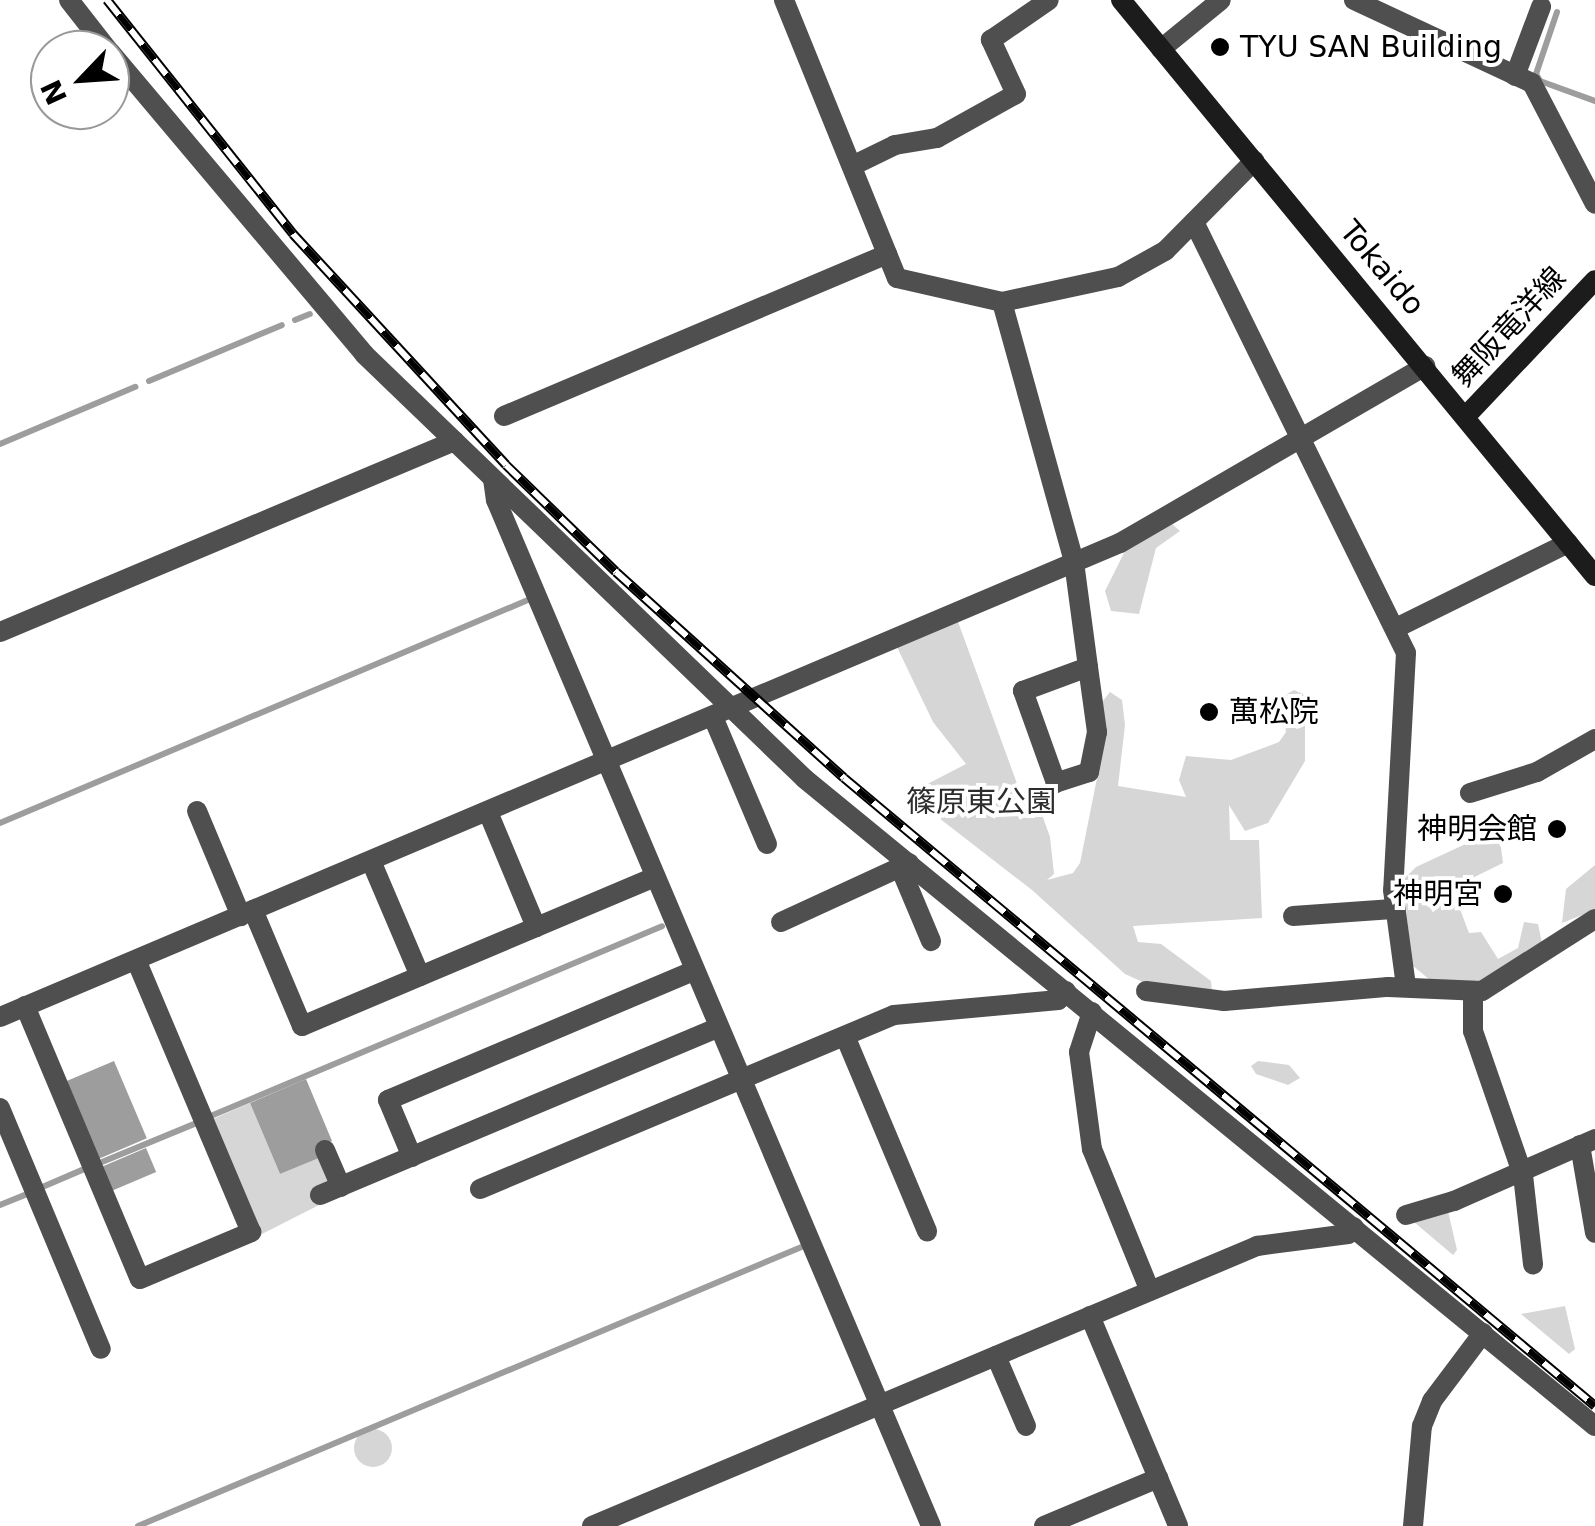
<!DOCTYPE html>
<html>
<head>
<meta charset="utf-8">
<style>
	body { margin:0 }
	#map { position:relative; width:1595px; height:1526px; overflow:hidden; background:#fff; font-family:"DejaVu Sans","Noto Sans JP",sans-serif }
	div>[style] { position:absolute }
	.green>* { inset:0; background:#d6d6d6 }
	.round { border-radius:50% }
	.water>* { inset:0; background:#9d9d9d; transform-origin:0 0 }
	.stream>* { height:6px; margin:-3px; padding:0 3px; transform-origin:3px; border-radius:3px; background:#9d9d9d }
	.street>* { height:20px; margin:-10px; padding:0 10px; transform-origin:10px; border-radius:10px; background:#4f4f4f }
	.secondary>* { height:20px; margin:-10px; padding:0 10px; transform-origin:10px; border-radius:10px; background:#1c1c1c }
	.rail>* { height:10px; margin-top:-5px; transform-origin:0; background:repeating-linear-gradient(90deg,#fff 0 19px,#000 0 38px); box-sizing:border-box; border-block:2px solid #000 }
	.dots>* { width:28px; height:28px; translate:-50% -50%; box-sizing:border-box; border:5px solid #fff; border-radius:50% }
	span { translate:-50% -50%; white-space:nowrap; text-align:center; line-height:1.15; -webkit-text-stroke:8px #fff; paint-order:stroke }
	.poi-label { font-size:30px; color:#000 }
	.left { translate:0 -50%; text-align:left }
	.right { translate:-100% -50%; text-align:right }
	.street-label { font-size:30px; color:#000 }
	.park-label { font-size:30px; color:#2d2d2d }
	.north { position:absolute; left:30px; top:30px; width:100px; height:100px; box-sizing:border-box; background:#fff; border:2px solid #999; border-radius:50%; rotate:245deg; font-size:28px; font-weight:700; line-height:40px; text-align:center; color:#000 }
	.north::after { content:''; display:block; margin:auto; width:35px; height:45px; background:#000; clip-path:polygon(50% 0,100% 100%,50% 72%,0 100%) }
</style>
</head>
<body>
<div id="map">
	<div class="green">
		<i style="clip-path:polygon(1172px 524px,1180px 531px,1156px 548px,1139px 614px,1111px 611px,1105px 591px,1125px 551px)"></i>
		<i style="clip-path:polygon(957px 619px,1019px 789px,1036px 798px,1050px 837px,1054px 874px,1047px 880px,1073px 873px,1080px 863px,1106px 733px,1102px 702px,1110px 692px,1122px 700px,1125px 725px,1118px 786px,1186px 797px,1179px 780px,1186px 756px,1231px 760px,1279px 742px,1286px 732px,1280px 698px,1294px 690px,1305px 695px,1305px 761px,1268px 823px,1245px 831px,1229px 805px,1230px 840px,1259px 840px,1262px 918px,1133px 926px,1138px 942px,1161px 944px,1211px 981px,1212px 991px,1147px 984px,1125px 974px,1032px 890px,908px 794px,966px 764px,933px 722px,896px 645px)"></i>
		<i style="clip-path:polygon(1485px 835px,1500px 840px,1503px 863px,1452px 888px,1469px 933px,1481px 932px,1498px 959px,1518px 948px,1524px 922px,1538px 924px,1542px 943px,1480px 984px,1430px 980px,1412px 965px,1403px 880px,1416px 867px)"></i>
		<i style="clip-path:polygon(1595px 865px,1595px 910px,1562px 923px,1566px 889px)"></i>
		<i style="clip-path:polygon(1258px 1061px,1289px 1065px,1300px 1078px,1288px 1085px,1256px 1074px,1251px 1066px)"></i>
		<i style="clip-path:polygon(250px 1103px,280px 1174px,319px 1158px,330px 1183px,323px 1203px,262px 1234px,213px 1119px)"></i>
		<i style="clip-path:polygon(1448px 1211px,1457px 1250px,1453px 1255px,1414px 1222px)"></i>
		<i style="clip-path:polygon(1565px 1306px,1575px 1349px,1569px 1354px,1521px 1314px)"></i>
		<i class="round" style="left:354px;top:1429px;width:38px;height:38px"></i>
	</div>
	<div class="water">
		<i style="left:114px;top:1061px;width:84px;height:52px;rotate:67deg"></i>
		<i style="clip-path:polygon(306px 1079px,332px 1141px,316px 1149px,319px 1158px,280px 1174px,250px 1103px)"></i>
		<i style="left:146px;top:1148px;width:26px;height:48px;rotate:67deg"></i>
	</div>
	<div class="stream">
		<i style="left:1557px;top:12px;width:65px;rotate:108.7deg"></i>
		<i style="left:1536px;top:74px;width:8px;rotate:60deg"></i>
		<i style="left:1540px;top:81px;width:59px;rotate:20deg"></i>
		<i style="left:295px;top:320px;width:16px;rotate:-22deg"></i>
		<i style="left:149px;top:381px;width:144px;rotate:-22.8deg"></i>
		<i style="left:0;top:444px;width:147px;rotate:-22.9deg"></i>
		<i style="left:0;top:823px;width:573px;rotate:-22.9deg"></i>
		<i style="left:213px;top:1115px;width:487px;rotate:-22.8deg"></i>
		<i style="left:102px;top:1162px;width:100px;rotate:-22.4deg"></i>
		<i style="left:40px;top:1188px;width:46px;rotate:-23.2deg"></i>
		<i style="left:0;top:1205px;width:31px;rotate:-22deg"></i>
		<i style="left:138px;top:1526px;width:725px;rotate:-22.81deg"></i>
	</div>
	<div class="street">
		<i style="left:69px;top:0;width:63px;rotate:52deg"></i>
		<i style="left:784px;top:0;width:300px;rotate:67.9deg"></i>
		<i style="left:897px;top:278px;width:108px;rotate:12.9deg"></i>
		<i style="left:1002px;top:302px;width:119px;rotate:-12.2deg"></i>
		<i style="left:1118px;top:277px;width:54px;rotate:-29deg"></i>
		<i style="left:1165px;top:251px;width:127px;rotate:-45.3deg"></i>
		<i style="left:1354px;top:0;width:196px;rotate:25deg"></i>
		<i style="left:1532px;top:83px;width:136px;rotate:62.5deg"></i>
		<i style="left:1161px;top:49px;width:77px;rotate:-39.2deg"></i>
		<i style="left:110px;top:52px;width:395px;rotate:49.9deg"></i>
		<i style="left:364px;top:354px;width:612px;rotate:43.94deg"></i>
		<i style="left:805px;top:779px;width:1021px;rotate:39.32deg"></i>
		<i style="left:1515px;top:76px;width:74px;rotate:-69.4deg"></i>
		<i style="left:852px;top:166px;width:48px;rotate:-26deg"></i>
		<i style="left:895px;top:145px;width:43px;rotate:-9.5deg"></i>
		<i style="left:937px;top:138px;width:90px;rotate:-29.1deg"></i>
		<i style="left:1016px;top:94px;width:60px;rotate:-114.8deg"></i>
		<i style="left:991px;top:40px;width:70px;rotate:-34.6deg"></i>
		<i style="left:1194px;top:222px;width:480px;rotate:63.8deg"></i>
		<i style="left:1406px;top:653px;width:237px;rotate:93.1deg"></i>
		<i style="left:1393px;top:890px;width:97px;rotate:82.3deg"></i>
		<i style="left:1002px;top:302px;width:270px;rotate:74.5deg"></i>
		<i style="left:1074px;top:562px;width:106px;rotate:82.4deg"></i>
		<i style="left:1088px;top:667px;width:66px;rotate:82.1deg"></i>
		<i style="left:1097px;top:732px;width:41px;rotate:101.3deg"></i>
		<i style="left:1089px;top:772px;width:35px;rotate:162deg"></i>
		<i style="left:1056px;top:783px;width:98px;rotate:-109.7deg"></i>
		<i style="left:1023px;top:691px;width:69px;rotate:-20.3deg"></i>
		<i style="left:504px;top:416px;width:416px;rotate:-22.9deg"></i>
		<i style="left:493px;top:479px;width:21px;rotate:82deg"></i>
		<i style="left:496px;top:500px;width:1114px;rotate:67.02deg"></i>
		<i style="left:1396px;top:628px;width:192px;rotate:-26.3deg"></i>
		<i style="left:0;top:632px;width:493px;rotate:-22.8deg"></i>
		<i style="left:713px;top:717px;width:138px;rotate:67deg"></i>
		<i style="left:1470px;top:793px;width:70px;rotate:-17.4deg"></i>
		<i style="left:1537px;top:772px;width:67px;rotate:-29.6deg"></i>
		<i style="left:197px;top:811px;width:114px;rotate:67.3deg"></i>
		<i style="left:488px;top:812px;width:125px;rotate:67.3deg"></i>
		<i style="left:371px;top:861px;width:125px;rotate:66.9deg"></i>
		<i style="left:902px;top:872px;width:75px;rotate:67.2deg"></i>
		<i style="left:253px;top:910px;width:126px;rotate:67.1deg"></i>
		<i style="left:302px;top:1026px;width:383px;rotate:-22.9deg"></i>
		<i style="left:1293px;top:916px;width:100px;rotate:-4deg"></i>
		<i style="left:781px;top:922px;width:141px;rotate:-24.7deg"></i>
		<i style="left:1146px;top:991px;width:79px;rotate:7.3deg"></i>
		<i style="left:1224px;top:1001px;width:165px;rotate:-4.9deg"></i>
		<i style="left:1388px;top:987px;width:94px;rotate:2.4deg"></i>
		<i style="left:1482px;top:991px;width:134px;rotate:-32.5deg"></i>
		<i style="left:1473px;top:992px;width:39px;rotate:90deg"></i>
		<i style="left:1473px;top:1031px;width:152px;rotate:70.9deg"></i>
		<i style="left:1523px;top:1175px;width:90px;rotate:83.6deg"></i>
		<i style="left:25px;top:1006px;width:296px;rotate:67.2deg"></i>
		<i style="left:140px;top:1279px;width:121px;rotate:-22.9deg"></i>
		<i style="left:251px;top:1232px;width:295px;rotate:-112.9deg"></i>
		<i style="left:1092px;top:1012px;width:42px;rotate:108deg"></i>
		<i style="left:1079px;top:1052px;width:98px;rotate:82.4deg"></i>
		<i style="left:1092px;top:1149px;width:153px;rotate:67.8deg"></i>
		<i style="left:0;top:1017px;width:1216px;rotate:-22.94deg"></i>
		<i style="left:1120px;top:543px;width:353px;rotate:-30.1deg"></i>
		<i style="left:845px;top:1036px;width:212px;rotate:67.2deg"></i>
		<i style="left:0;top:1108px;width:261px;rotate:67.3deg"></i>
		<i style="left:1580px;top:1145px;width:89px;rotate:80.3deg"></i>
		<i style="left:325px;top:1150px;width:40px;rotate:66.6deg"></i>
		<i style="left:412px;top:1157px;width:62px;rotate:-112.8deg"></i>
		<i style="left:388px;top:1100px;width:332px;rotate:-22.9deg"></i>
		<i style="left:480px;top:1189px;width:449px;rotate:-22.8deg"></i>
		<i style="left:894px;top:1015px;width:165px;rotate:-5.2deg"></i>
		<i style="left:1058px;top:1000px;width:12px;rotate:-48deg"></i>
		<i style="left:320px;top:1195px;width:432px;rotate:-22.8deg"></i>
		<i style="left:1406px;top:1215px;width:50px;rotate:-16.3deg"></i>
		<i style="left:1454px;top:1201px;width:154px;rotate:-23.7deg"></i>
		<i style="left:1090px;top:1316px;width:227px;rotate:67.2deg"></i>
		<i style="left:996px;top:1356px;width:76px;rotate:66.8deg"></i>
		<i style="left:592px;top:1526px;width:722px;rotate:-22.83deg"></i>
		<i style="left:1257px;top:1246px;width:92px;rotate:-7.5deg"></i>
		<i style="left:1348px;top:1234px;width:9px;rotate:-49deg"></i>
		<i style="left:1044px;top:1526px;width:124px;rotate:-22.8deg"></i>
		<i style="left:1413px;top:1526px;width:100px;rotate:-84.9deg"></i>
		<i style="left:1422px;top:1426px;width:27px;rotate:-68deg"></i>
		<i style="left:1432px;top:1401px;width:85px;rotate:-53.1deg"></i>
	</div>
	<div class="secondary">
		<i style="left:1121px;top:0;width:746px;rotate:50.55deg"></i>
		<i style="left:1466px;top:416px;width:187px;rotate:-46.5deg"></i>
	</div>
	<div class="rail">
		<i style="left:107px;top:0;width:299px;rotate:51.5deg"></i>
		<i style="left:293px;top:234px;width:314px;rotate:47.3deg"></i>
		<i style="left:506px;top:465px;width:153px;rotate:44.2deg"></i>
		<i style="left:616px;top:572px;width:307px;rotate:42.1deg"></i>
		<i style="left:844px;top:778px;width:979px;rotate:39.9deg"></i>
	</div>
	<div class="dots">
		<i style="left:1220px;top:47px;background:#000"></i>
		<i style="left:1209px;top:712px;background:#000"></i>
		<i style="left:1557px;top:829px;background:#000"></i>
		<i style="left:1503px;top:894px;background:#000"></i>
	</div>
	<div class="poi-label">
		<span class="left" style="left:1240px;top:47px">TYU SAN Building</span>
		<span class="left" style="left:1229px;top:712px">萬松院</span>
		<span class="right" style="left:1537px;top:829px">神明会館</span>
		<span class="right" style="left:1483px;top:894px">神明宮</span>
	</div>
	<div class="street-label">
		<span style="left:1382px;top:268px;rotate:50deg">Tokaido</span>
		<span style="left:1509px;top:327px;rotate:-47deg">舞阪竜洋線</span>
	</div>
	<div class="park-label">
		<span style="left:981px;top:802px">篠原東公園</span>
	</div>
	<div class="north">N</div>
</div>
</body>
</html>
